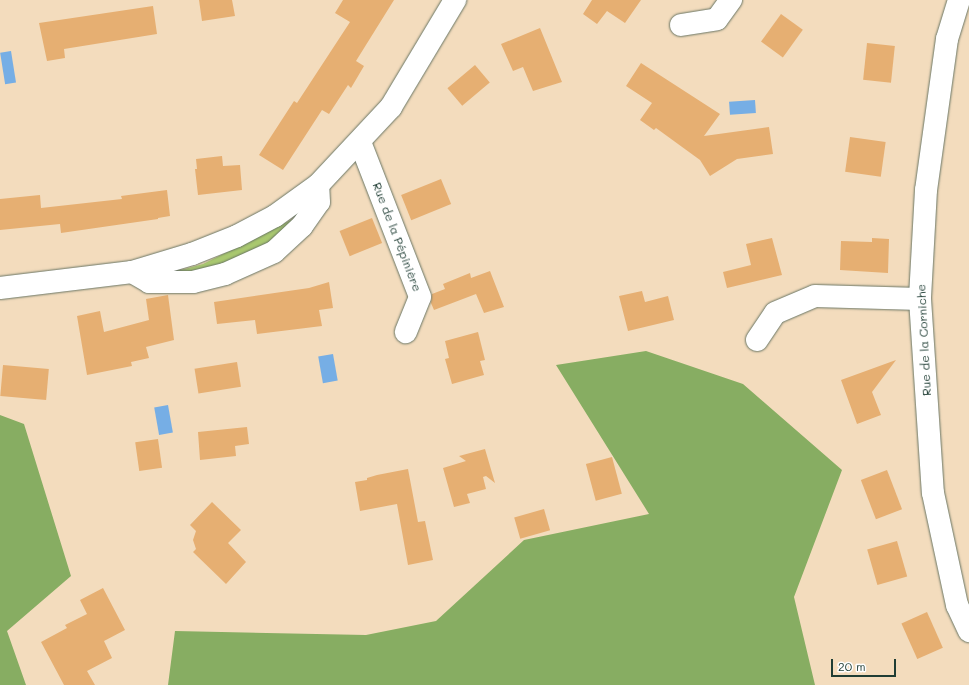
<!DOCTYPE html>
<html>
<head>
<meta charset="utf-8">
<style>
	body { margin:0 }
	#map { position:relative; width:969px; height:685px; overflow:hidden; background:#f3dcbd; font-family:Mali,sans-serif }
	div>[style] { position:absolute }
	.green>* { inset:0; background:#aac970 }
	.forest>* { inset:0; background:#87ad62 }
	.water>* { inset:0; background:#76aee5; transform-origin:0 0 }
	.building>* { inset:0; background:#e6af72; transform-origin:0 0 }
	.roads { filter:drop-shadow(0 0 1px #697564) drop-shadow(0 0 1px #697564) }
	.street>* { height:22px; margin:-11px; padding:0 11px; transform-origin:11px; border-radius:11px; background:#fff }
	span { translate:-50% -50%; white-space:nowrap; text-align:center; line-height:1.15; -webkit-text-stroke:4px #fff; paint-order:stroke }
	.street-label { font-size:12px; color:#1f3d34 }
	.scale { position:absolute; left:831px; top:659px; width:65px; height:18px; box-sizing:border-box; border:2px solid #1f3d34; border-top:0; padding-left:5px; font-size:12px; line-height:14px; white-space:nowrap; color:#1f3d34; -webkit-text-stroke:3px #fff; paint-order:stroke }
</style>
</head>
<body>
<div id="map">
	<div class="green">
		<i style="clip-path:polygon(299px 216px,280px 236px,259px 249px,209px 271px,170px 273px,203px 264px)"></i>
	</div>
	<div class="forest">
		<i style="clip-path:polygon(646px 351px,743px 384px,842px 470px,794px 597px,815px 685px,168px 685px,175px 631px,366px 635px,436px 621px,524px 540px,649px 514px,556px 365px)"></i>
		<i style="clip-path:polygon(0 415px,24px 424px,71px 576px,7px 631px,26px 685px,0 685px)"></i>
	</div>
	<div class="water">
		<i style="left:11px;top:51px;width:32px;height:11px;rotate:81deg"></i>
		<i style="left:755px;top:100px;width:13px;height:26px;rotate:86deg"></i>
		<i style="left:333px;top:354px;width:27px;height:15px;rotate:80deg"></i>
		<i style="left:168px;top:405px;width:28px;height:14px;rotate:80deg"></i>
	</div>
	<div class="building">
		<i style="clip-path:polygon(199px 0,232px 0,235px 16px,202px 21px)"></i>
		<i style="clip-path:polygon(343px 0,394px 0,356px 61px,364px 66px,351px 88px,348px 85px,329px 114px,322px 110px,283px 170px,259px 155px,294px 101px,297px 103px,350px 22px,335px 13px)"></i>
		<i style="clip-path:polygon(592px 0,641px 0,625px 23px,607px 11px,597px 24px,583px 14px)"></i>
		<i style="clip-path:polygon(153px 6px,157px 34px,64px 49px,65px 58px,47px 61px,39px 23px)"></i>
		<i style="left:781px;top:14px;width:27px;height:34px;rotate:36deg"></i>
		<i style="clip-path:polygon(540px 28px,562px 82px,533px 91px,523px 67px,513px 71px,501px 44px)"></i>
		<i style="left:867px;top:43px;width:28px;height:37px;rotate:6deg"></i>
		<i style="clip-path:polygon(641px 63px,720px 114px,704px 136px,769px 127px,773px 154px,737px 159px,710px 176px,700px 160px,656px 128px,654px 130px,640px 120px,652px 103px,626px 86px)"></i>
		<i style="left:475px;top:65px;width:23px;height:36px;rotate:50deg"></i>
		<i style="left:850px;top:137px;width:36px;height:35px;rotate:8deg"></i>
		<i style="clip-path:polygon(222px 156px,223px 166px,240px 165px,242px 190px,198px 195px,195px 169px,197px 169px,196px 159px)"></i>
		<i style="left:441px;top:179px;width:27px;height:43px;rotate:68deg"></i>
		<i style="clip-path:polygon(167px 190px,170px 216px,158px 218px,158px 219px,61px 233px,60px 224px,0 230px,0 199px,40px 195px,41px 208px,122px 199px,121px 196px)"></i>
		<i style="left:372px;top:218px;width:27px;height:35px;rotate:68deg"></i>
		<i style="clip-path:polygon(772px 238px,782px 275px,727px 288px,723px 272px,751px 265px,746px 244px)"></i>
		<i style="clip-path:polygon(872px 238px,889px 239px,888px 273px,840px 270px,841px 241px,872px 242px)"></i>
		<i style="clip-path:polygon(490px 271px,504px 307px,484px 313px,476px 294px,434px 310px,431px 303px,432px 294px,445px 289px,443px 284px,470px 273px,471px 278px)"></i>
		<i style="clip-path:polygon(329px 282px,333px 308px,319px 310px,322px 326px,257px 334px,255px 320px,217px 324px,214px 302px,309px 288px)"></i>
		<i style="clip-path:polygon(642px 291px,645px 302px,668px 296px,674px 320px,628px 331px,619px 296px)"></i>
		<i style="clip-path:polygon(168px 295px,174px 340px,146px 347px,149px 358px,131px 362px,132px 366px,87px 375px,77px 316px,100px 311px,104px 332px,149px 320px,146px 299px)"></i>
		<i style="clip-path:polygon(478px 332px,485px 360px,480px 361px,484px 375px,452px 384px,445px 359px,449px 358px,445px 341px)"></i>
		<i style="clip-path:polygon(896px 360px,872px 392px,881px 415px,857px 424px,841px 380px)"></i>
		<i style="left:237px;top:362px;width:25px;height:43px;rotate:81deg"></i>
		<i style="left:3px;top:365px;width:46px;height:31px;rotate:5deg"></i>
		<i style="clip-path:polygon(247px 427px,249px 444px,235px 446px,236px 456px,200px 460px,198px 432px)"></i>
		<i style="left:158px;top:439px;width:29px;height:23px;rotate:82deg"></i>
		<i style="clip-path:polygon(485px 449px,495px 483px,486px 476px,483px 477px,486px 489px,467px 494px,470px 503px,454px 507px,443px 468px,466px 461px,459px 456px)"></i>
		<i style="left:612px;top:457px;width:38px;height:27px;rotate:75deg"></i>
		<i style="clip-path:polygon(408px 469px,418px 522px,425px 521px,433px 560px,408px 565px,397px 504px,360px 511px,355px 482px,367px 480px,367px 478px,377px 475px)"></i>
		<i style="left:887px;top:470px;width:42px;height:28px;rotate:69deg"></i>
		<i style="clip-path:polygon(212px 502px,241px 530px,228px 543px,246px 562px,226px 584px,193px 552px,196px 549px,193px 540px,196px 531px,190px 525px)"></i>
		<i style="left:544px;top:509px;width:22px;height:31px;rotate:74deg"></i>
		<i style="left:897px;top:541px;width:37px;height:31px;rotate:74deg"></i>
		<i style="clip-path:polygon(103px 588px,125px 630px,104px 641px,112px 658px,87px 671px,95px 685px,64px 685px,41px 642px,67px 628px,65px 625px,87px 614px,80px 600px)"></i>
		<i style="left:927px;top:612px;width:39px;height:28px;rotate:66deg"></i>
	</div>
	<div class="roads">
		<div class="street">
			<i style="left:959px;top:0;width:41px;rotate:107.1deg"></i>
			<i style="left:947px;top:39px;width:152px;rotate:97.9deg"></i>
			<i style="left:926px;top:190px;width:109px;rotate:93.2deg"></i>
			<i style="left:920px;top:299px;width:194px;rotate:86.2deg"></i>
			<i style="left:933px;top:493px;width:115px;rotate:77.9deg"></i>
			<i style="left:957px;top:605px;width:29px;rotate:65deg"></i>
			<i style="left:681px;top:25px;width:36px;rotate:-9deg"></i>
			<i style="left:717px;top:19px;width:24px;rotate:-54deg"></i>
			<i style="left:360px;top:142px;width:166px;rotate:68.8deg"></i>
			<i style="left:420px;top:297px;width:38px;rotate:112deg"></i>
			<i style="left:132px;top:272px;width:20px;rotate:30deg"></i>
			<i style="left:149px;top:282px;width:44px"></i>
			<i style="left:193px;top:282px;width:33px;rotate:-14deg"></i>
			<i style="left:225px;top:274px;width:54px;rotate:-24.2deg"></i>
			<i style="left:274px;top:252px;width:38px;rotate:-43deg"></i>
			<i style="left:302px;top:226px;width:29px;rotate:-55deg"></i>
			<i style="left:319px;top:202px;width:17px;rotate:-93deg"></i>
			<i style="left:0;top:288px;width:133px;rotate:-6.9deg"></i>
			<i style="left:132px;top:272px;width:63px;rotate:-16.7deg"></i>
			<i style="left:192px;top:254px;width:48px;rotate:-21.8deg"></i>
			<i style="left:237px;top:236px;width:43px;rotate:-27.8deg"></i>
			<i style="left:275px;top:216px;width:53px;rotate:-35.8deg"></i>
			<i style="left:318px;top:185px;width:107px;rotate:-46.9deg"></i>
			<i style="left:391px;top:107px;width:125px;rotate:-59.1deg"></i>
			<i style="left:757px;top:340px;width:32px;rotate:-56deg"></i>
			<i style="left:775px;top:313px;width:43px;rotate:-23deg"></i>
			<i style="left:815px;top:296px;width:105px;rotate:1.6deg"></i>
		</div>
	</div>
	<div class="street-label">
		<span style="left:397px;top:237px;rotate:69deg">Rue de la Pépinière</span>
		<span style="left:924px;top:340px;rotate:-93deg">Rue de la Corniche</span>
	</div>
	<div class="scale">20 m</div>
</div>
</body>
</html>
